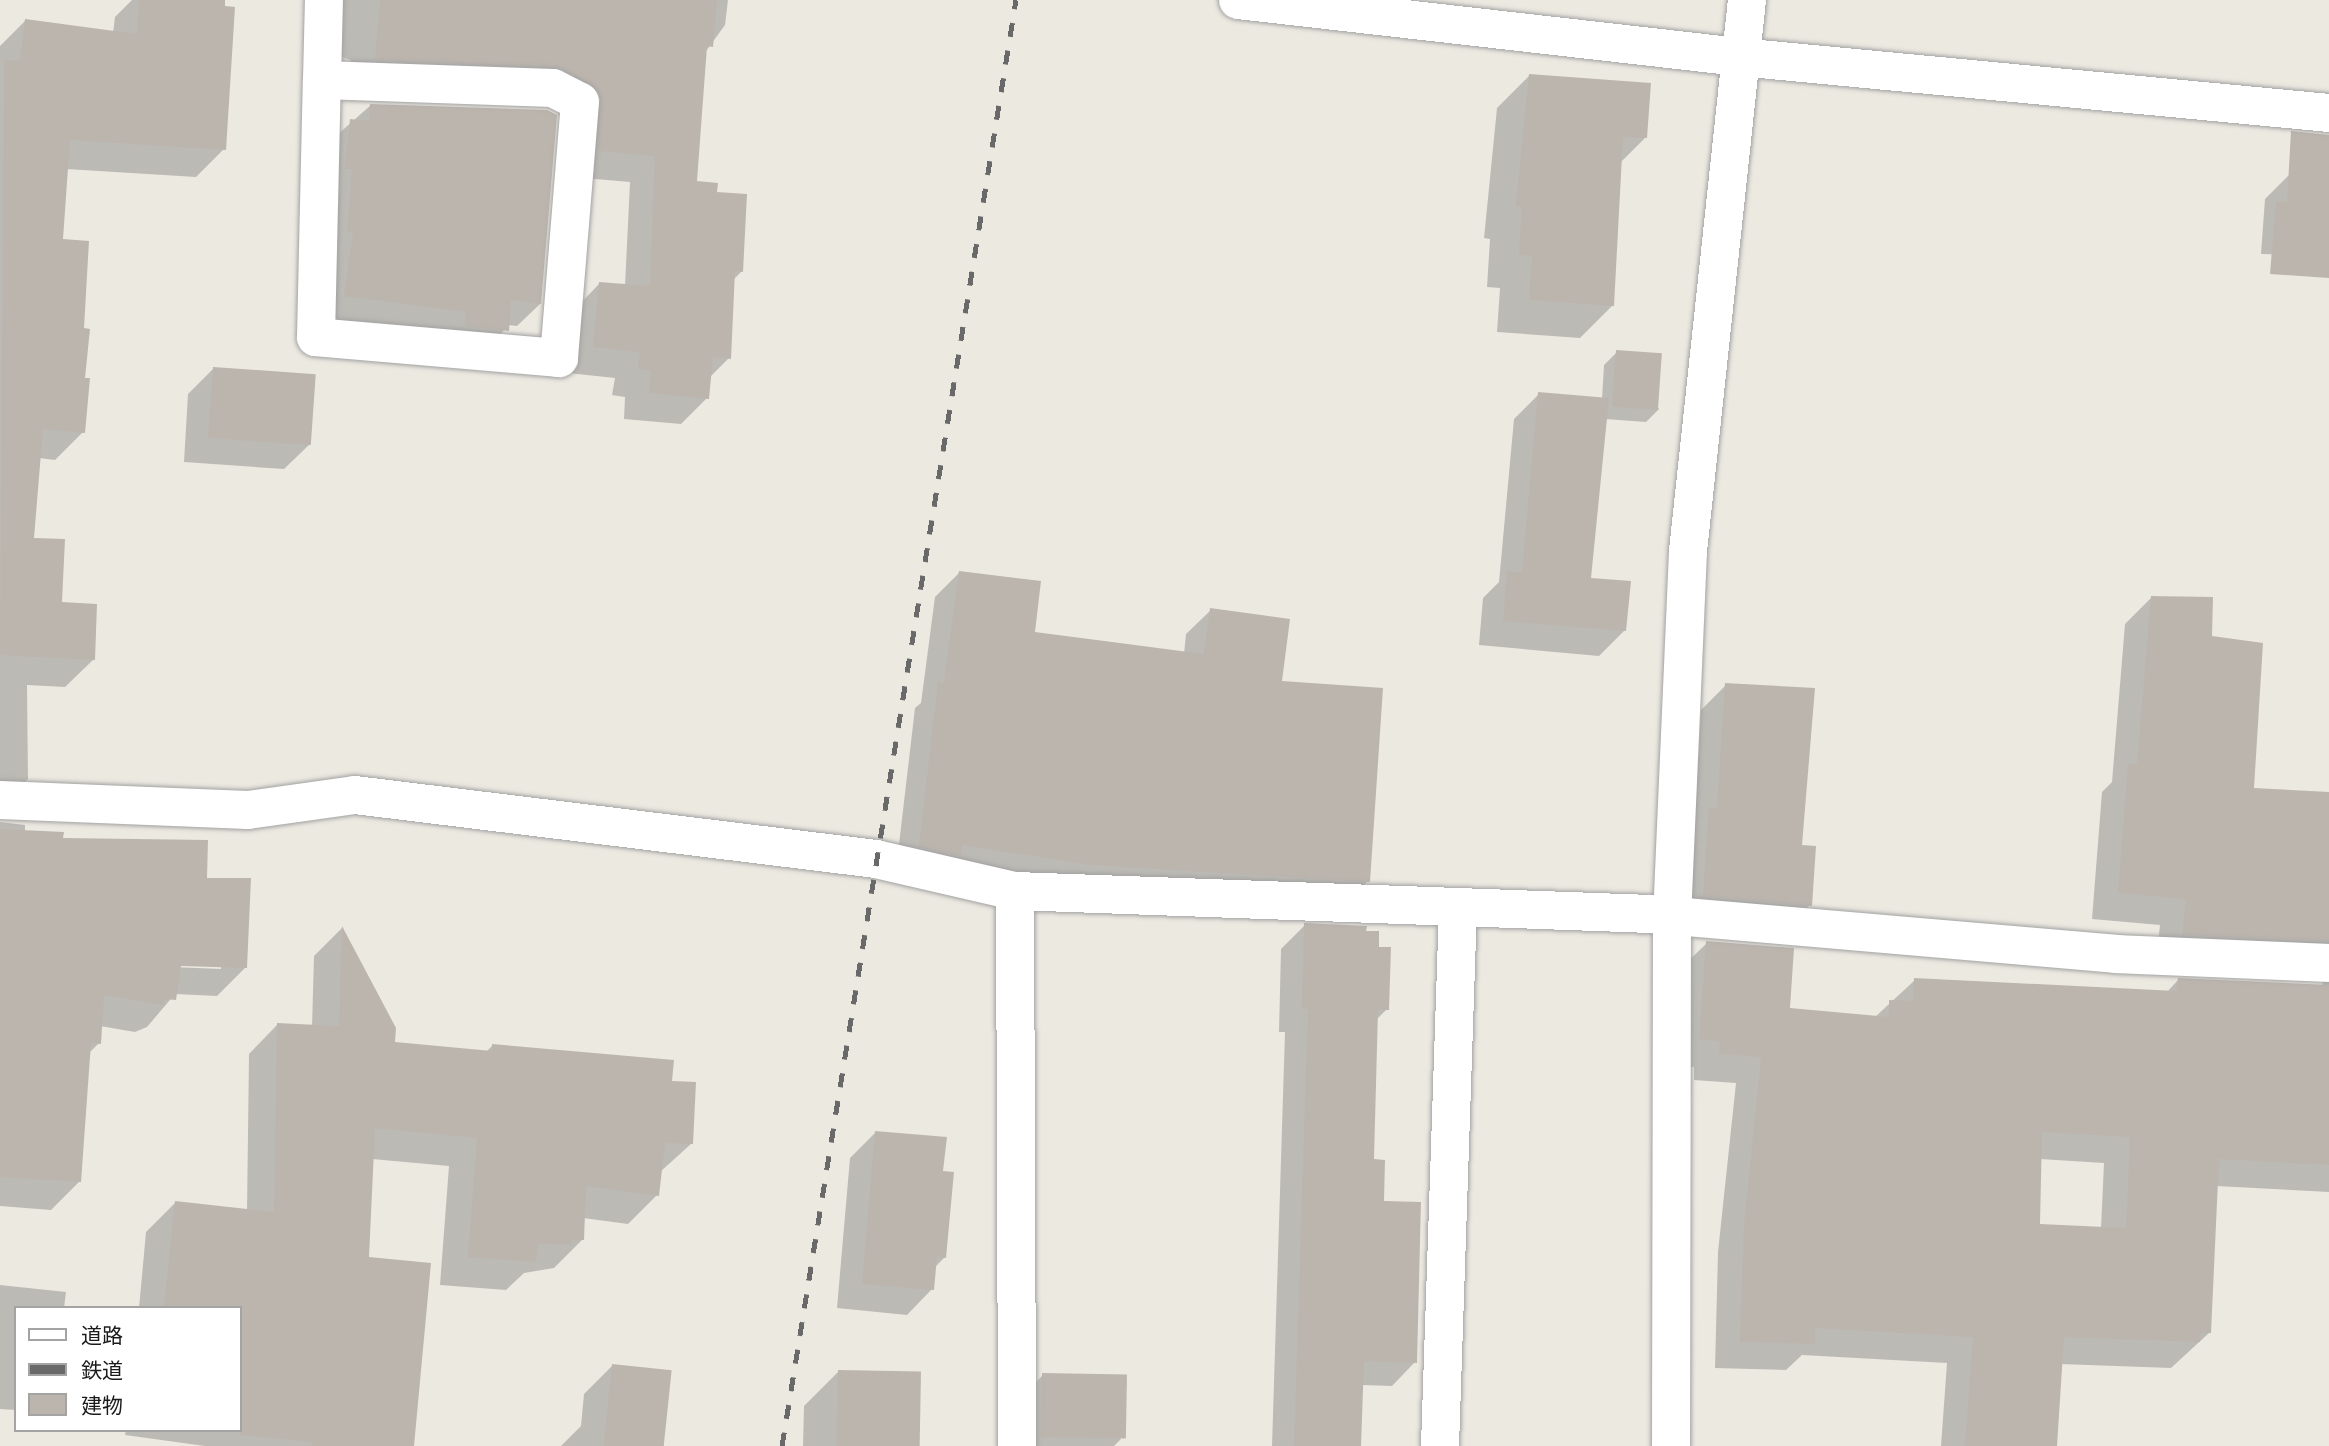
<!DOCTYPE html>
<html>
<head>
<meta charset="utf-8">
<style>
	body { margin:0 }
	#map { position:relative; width:2329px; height:1446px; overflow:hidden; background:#ece9e1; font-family:Jost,"Noto Sans JP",sans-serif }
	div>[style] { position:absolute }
	.shadow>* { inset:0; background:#0003 }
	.building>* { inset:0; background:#bcb5ae; transform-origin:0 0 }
	.roads { filter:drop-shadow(0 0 2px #a2a2a2) drop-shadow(0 0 2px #a2a2a2) }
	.street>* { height:38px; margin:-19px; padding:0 19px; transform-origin:19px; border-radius:19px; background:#fff }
	.rail>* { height:5px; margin-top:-2.5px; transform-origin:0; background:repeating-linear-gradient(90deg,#696969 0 14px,transparent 0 28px) }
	span { translate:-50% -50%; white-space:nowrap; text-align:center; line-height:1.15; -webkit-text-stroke:5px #fff; paint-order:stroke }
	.legend { position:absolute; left:14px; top:1306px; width:228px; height:126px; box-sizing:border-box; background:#fff; border:2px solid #a4a4a4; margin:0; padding:9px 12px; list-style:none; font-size:21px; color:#1b1b1b }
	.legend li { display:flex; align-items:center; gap:14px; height:35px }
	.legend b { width:35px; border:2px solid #a4a4a4 }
</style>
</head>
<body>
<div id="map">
	<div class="shadow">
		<i style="clip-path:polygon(132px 0,223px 0,224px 149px,196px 177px,66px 169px,61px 241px,82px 330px,83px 432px,55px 460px,39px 458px,32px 540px,60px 604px,93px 660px,65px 687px,27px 685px,28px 779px,0 806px,0 46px,26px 20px,113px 33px,115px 17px)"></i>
		<i style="clip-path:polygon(332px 0,728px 0,725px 25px,704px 54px,696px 183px,715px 194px,742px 271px,733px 280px,729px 358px,709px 378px,707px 398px,681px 424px,624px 419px,625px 397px,612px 395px,615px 378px,568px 373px,574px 310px,600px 283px,625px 286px,630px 182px,572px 177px,574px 119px,536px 94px,349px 86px,351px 60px,326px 52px)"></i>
		<i style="clip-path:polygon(1530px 75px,1645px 138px,1620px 163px,1613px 305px,1580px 338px,1497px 332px,1500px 288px,1487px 287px,1490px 239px,1484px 238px,1497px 108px)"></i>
		<i style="clip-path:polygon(371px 105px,540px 304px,517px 326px,508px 325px,485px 353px,323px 318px,328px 143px)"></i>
		<i style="clip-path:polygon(2290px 174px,2329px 177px,2329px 256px,2261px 254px,2265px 199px)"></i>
		<i style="clip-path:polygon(1617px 352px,1659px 409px,1646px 422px,1605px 419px,1589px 580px,1625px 630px,1599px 656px,1479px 645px,1483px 598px,1499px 582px,1514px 419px,1539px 394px,1602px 399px,1604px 365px)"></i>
		<i style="clip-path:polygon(213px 369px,310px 444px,284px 469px,184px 462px,188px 394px)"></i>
		<i style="clip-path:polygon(959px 573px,1033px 633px,1184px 654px,1186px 634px,1211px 610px,1280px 683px,1368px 881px,1344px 905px,896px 870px,915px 708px,921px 703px,935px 597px)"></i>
		<i style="clip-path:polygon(evenodd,2151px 598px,2210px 638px,2253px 790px,2329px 794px,2329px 1192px,2216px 1186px,2209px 1333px,2171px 1368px,2060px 1364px,2055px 1446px,1941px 1446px,1947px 1363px,1802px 1355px,1786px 1370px,1715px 1368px,1718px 1252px,1736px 1083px,1694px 1080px,1694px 1067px,1674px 1066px,1680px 969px,1707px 943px,1789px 1009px,1874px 1018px,1915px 980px,2167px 992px,2178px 980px,2322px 986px,2323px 981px,2156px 961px,2160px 925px,2092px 919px,2102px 792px,2112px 782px,2125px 624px,2151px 598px,2040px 1159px,2104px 1163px,2101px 1228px,2038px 1225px,2040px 1159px)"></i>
		<i style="clip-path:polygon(1726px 685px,1800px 847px,1810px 905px,1785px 930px,1678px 921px,1694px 826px,1701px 710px)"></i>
		<i style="clip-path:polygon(evenodd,0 822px,25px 825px,25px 832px,205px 880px,245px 968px,217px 996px,175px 994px,147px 1027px,135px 1032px,100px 1026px,99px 1043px,88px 1054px,79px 1182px,51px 1210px,0 1206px,0 822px,172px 964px,221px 966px,221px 969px,172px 967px,172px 964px)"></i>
		<i style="clip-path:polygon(1305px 925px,1364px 933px,1378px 949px,1387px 1009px,1376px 1020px,1372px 1161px,1415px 1362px,1392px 1386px,1362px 1385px,1359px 1446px,1272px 1446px,1285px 1032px,1279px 1032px,1281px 949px)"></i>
		<i style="clip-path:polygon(342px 928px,394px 1028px,393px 1044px,485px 1053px,493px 1045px,670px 1082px,691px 1144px,660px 1172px,657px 1195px,628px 1224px,583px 1218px,583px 1239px,554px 1268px,524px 1273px,506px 1290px,440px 1285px,449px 1166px,372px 1159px,367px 1259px,412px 1446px,205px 1446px,125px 1435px,126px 1430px,240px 1430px,240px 1308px,139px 1308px,146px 1232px,175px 1203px,247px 1211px,249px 1054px,277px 1025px,312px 1027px,314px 956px)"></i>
		<i style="clip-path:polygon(875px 1133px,941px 1172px,944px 1258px,934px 1268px,932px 1289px,907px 1315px,837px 1308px,850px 1158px)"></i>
		<i style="clip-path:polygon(0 1285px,66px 1292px,64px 1308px,16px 1308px,16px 1410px,0 1409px)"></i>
		<i style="clip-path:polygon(612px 1366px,664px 1446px,561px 1446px,581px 1426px,584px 1394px)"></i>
		<i style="clip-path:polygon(839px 1371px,918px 1446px,803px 1446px,804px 1406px)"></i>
		<i style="clip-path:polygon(1043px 1375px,1121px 1439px,1114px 1446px,1016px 1446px,1018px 1400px)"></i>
	</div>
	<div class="building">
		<i style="clip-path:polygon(139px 0,225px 0,225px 6px,235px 7px,226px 150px,70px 140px,63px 239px,89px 241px,84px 328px,90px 329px,85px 378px,90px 378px,85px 433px,43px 429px,34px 538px,65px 539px,62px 602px,97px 604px,95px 660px,0 655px,4px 60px,20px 61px,25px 19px,137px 34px)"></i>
		<i style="clip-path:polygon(380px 0,717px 0,713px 47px,707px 46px,697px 181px,718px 183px,717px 192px,747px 194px,743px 272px,735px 271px,731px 359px,713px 357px,709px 399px,649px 393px,651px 371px,638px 369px,640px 352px,593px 347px,599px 282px,650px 286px,655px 156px,598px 151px,599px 92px,563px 68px,375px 60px)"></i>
		<i style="clip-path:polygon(1529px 74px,1651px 83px,1647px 138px,1623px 137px,1614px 306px,1529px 300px,1532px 256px,1519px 255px,1522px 207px,1516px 206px)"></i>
		<i style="clip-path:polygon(370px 104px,547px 110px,557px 115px,541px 304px,511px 300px,509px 331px,465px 326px,466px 312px,344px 296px,353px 233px,347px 232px,352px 169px,345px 169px,350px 119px,369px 121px)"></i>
		<i style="clip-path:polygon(2291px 131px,2329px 135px,2329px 278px,2270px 274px,2276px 201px,2287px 202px)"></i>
		<i style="left:1616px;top:350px;width:46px;height:57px;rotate:4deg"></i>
		<i style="left:213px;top:367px;width:103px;height:71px;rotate:4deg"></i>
		<i style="clip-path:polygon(1538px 392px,1609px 398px,1591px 578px,1631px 581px,1626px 631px,1503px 621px,1507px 571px,1522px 572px)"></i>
		<i style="clip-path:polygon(959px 571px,1041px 581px,1035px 632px,1204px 654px,1210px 608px,1290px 619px,1282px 681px,1383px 688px,1370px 882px,1091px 865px,962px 845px,961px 856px,919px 847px,938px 682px,944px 683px)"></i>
		<i style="clip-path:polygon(2151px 596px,2213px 597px,2212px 636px,2263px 643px,2254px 788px,2329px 792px,2329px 941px,2182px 935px,2186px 899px,2118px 893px,2128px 764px,2137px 765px)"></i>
		<i style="clip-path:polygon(1725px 683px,1815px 688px,1802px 845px,1816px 846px,1812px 906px,1703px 896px,1709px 808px,1717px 808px)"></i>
		<i style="clip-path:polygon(0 829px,64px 832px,63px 838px,208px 840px,207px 878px,251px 878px,247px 968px,181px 966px,176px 1000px,165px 999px,164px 1005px,104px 995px,101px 1044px,91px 1043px,81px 1182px,0 1177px)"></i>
		<i style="clip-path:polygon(1304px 923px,1367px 926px,1366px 931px,1379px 931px,1379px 947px,1391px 947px,1389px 1010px,1378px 1010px,1374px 1159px,1385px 1160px,1384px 1201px,1421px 1202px,1417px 1363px,1364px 1361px,1361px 1446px,1294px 1446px,1308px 1009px,1302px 1009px)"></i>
		<i style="clip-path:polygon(342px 926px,396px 1028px,395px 1042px,492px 1051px,492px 1044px,674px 1060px,672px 1081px,696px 1082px,693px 1144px,665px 1143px,659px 1196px,586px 1186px,584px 1240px,572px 1240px,572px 1245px,538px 1244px,536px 1262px,468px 1257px,477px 1138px,375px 1128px,369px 1257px,431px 1263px,414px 1446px,312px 1446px,312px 1442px,240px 1435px,240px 1308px,164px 1308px,175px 1201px,274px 1212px,277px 1023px,339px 1026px)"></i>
		<i style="clip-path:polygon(evenodd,1706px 941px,1794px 948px,1790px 1008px,1889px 1017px,1889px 1000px,1913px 1001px,1914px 978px,2176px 991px,2178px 978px,2329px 985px,2329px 1165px,2219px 1159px,2211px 1333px,2201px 1333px,2200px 1342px,2064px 1337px,2057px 1446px,1965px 1446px,1973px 1337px,1815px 1328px,1815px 1344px,1740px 1342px,1744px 1224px,1761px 1057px,1719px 1054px,1720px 1041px,1699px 1040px,1706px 941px,2042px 1132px,2130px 1137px,2126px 1228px,2040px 1224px,2042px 1132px)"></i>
		<i style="clip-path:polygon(875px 1131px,947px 1137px,943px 1171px,954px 1172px,946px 1258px,937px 1257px,934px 1290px,862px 1284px)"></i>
		<i style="left:612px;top:1364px;width:60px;height:82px;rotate:6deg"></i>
		<i style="left:838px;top:1370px;width:83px;height:76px;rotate:1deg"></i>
		<i style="left:1042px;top:1373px;width:85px;height:64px;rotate:1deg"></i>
	</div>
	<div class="roads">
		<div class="street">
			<i style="left:1238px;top:0;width:504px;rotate:6.49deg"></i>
			<i style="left:1739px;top:57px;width:593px;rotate:5.42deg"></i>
			<i style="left:322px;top:80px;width:231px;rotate:2deg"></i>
			<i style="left:553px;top:88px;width:30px;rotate:27deg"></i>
			<i style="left:580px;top:102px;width:257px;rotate:94.7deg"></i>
			<i style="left:559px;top:358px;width:244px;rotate:-175.1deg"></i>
			<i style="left:316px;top:337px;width:257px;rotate:-88.7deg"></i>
			<i style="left:322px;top:80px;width:80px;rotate:-88.6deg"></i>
			<i style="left:0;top:800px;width:248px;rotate:2.3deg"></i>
			<i style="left:248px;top:810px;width:108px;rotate:-8deg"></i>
			<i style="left:355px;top:795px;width:525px;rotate:7deg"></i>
			<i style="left:876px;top:859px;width:143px;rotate:13deg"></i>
			<i style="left:1015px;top:891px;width:636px;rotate:2.07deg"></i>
			<i style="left:1651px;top:914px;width:467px;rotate:4.9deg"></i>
			<i style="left:2116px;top:954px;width:213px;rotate:2.4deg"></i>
			<i style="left:1015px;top:891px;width:555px;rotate:89.79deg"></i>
			<i style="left:1440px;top:1446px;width:539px;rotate:-88.09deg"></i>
			<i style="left:1671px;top:1446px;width:528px;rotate:-89.89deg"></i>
			<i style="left:1672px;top:918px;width:367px;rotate:-87.5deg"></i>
			<i style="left:1688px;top:551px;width:554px;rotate:-83.89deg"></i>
		</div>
	</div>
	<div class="rail">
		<i style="left:782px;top:1446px;width:1465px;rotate:-80.81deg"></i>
	</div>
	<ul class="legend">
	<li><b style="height:9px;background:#fff"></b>道路</li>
	<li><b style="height:9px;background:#696969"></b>鉄道</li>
	<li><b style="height:19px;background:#bcb5ae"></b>建物</li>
	</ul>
</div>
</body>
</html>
